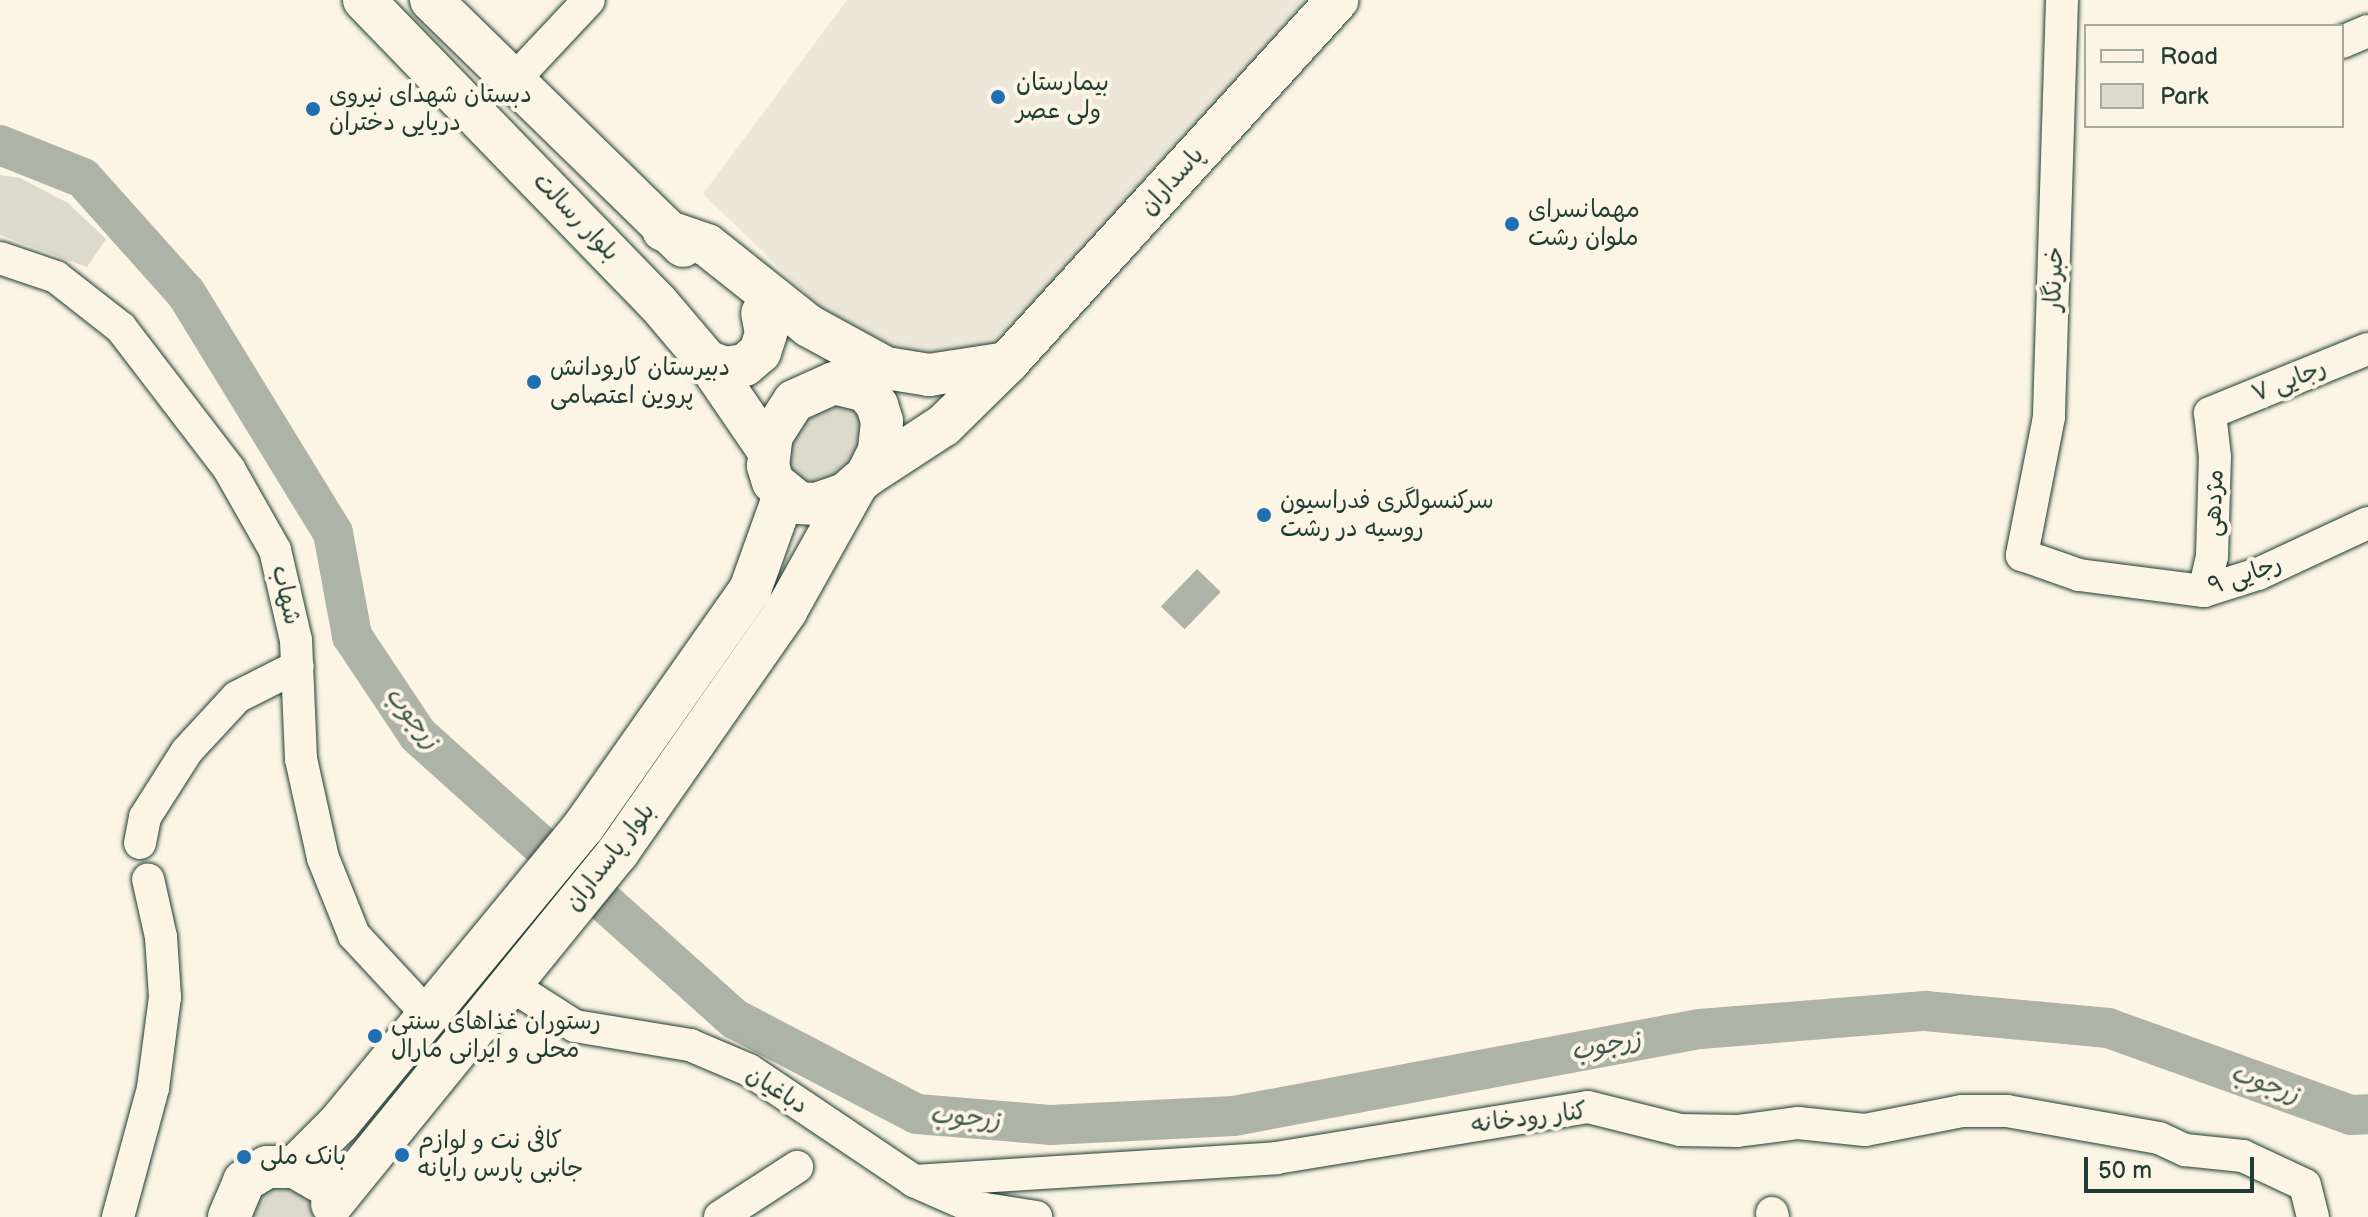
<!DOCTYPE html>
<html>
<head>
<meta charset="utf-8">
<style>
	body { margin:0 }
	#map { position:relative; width:2368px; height:1217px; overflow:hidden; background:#fcf5e5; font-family:"Balsamiq Sans","Playpen Sans Arabic",sans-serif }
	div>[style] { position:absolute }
	.built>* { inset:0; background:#ece7d8 }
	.green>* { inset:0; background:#dcdacc }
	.water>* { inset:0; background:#aeb3a7; transform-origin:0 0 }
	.river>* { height:40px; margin:-20px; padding:0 20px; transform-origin:20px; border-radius:20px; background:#aeb3a7 }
	.roads { filter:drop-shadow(0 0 2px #1f3d34) drop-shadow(0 0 2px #1f3d34) }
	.minor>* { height:32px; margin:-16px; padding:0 16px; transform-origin:16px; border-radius:16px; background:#fcf5e5 }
	.major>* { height:42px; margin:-21px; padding:0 21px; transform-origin:21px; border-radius:21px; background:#fcf5e5 }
	.dots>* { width:22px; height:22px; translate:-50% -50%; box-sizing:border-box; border:4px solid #fcf5e5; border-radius:50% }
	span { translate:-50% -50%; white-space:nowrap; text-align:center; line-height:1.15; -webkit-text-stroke:8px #fcf5e5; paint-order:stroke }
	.poi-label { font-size:24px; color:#1f3d34 }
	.left { translate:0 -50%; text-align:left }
	.street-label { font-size:24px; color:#1f3d34 }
	.water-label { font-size:26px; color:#435a51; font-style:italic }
	.legend { position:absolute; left:2084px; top:24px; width:260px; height:104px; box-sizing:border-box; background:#fcf5e5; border:2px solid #a4ab9e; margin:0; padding:10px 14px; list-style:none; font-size:24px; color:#1f3d34 }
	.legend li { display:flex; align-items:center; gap:16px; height:40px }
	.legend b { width:40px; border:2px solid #a4ab9e }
	.scale { position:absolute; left:2084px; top:1157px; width:170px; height:36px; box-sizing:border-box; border:4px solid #1f3d34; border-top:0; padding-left:10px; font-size:24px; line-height:28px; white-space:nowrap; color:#1f3d34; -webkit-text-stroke:6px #fcf5e5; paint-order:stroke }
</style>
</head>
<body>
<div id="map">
	<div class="built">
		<i style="clip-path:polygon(847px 0,1306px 0,1012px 339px,968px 356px,903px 358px,845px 331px,703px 194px)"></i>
	</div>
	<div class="green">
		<i style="clip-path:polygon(0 175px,20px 178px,68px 203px,106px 239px,87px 267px,0 235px)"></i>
		<i style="clip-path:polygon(842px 395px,866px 419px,856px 466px,811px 490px,787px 478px,785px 438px,798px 416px)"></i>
		<i style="clip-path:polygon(304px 1183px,322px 1217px,242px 1217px,256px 1187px)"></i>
	</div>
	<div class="water">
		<i style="left:1197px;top:569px;width:33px;height:52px;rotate:44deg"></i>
	</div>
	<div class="river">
		<i style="left:0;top:145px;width:89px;rotate:21.7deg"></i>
		<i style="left:83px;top:178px;width:154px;rotate:48.2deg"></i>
		<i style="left:186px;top:293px;width:281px;rotate:58.5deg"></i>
		<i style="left:333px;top:533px;width:105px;rotate:79.5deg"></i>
		<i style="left:352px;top:636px;width:119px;rotate:56.3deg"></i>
		<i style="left:418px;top:735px;width:426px;rotate:41.9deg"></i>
		<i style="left:735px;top:1019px;width:205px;rotate:27.6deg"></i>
		<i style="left:917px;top:1114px;width:133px;rotate:4.7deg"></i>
		<i style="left:1050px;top:1125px;width:184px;rotate:-2.8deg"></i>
		<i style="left:1234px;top:1116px;width:474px;rotate:-10.6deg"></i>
		<i style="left:1700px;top:1029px;width:226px;rotate:-4.6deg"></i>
		<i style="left:1925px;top:1011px;width:184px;rotate:5.3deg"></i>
		<i style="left:2108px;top:1028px;width:258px;rotate:19.7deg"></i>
		<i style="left:2351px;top:1115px;width:17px;rotate:-3deg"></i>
	</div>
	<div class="roads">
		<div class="minor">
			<i style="left:2062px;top:0;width:417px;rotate:91.8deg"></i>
			<i style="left:2049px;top:417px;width:141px;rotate:101.1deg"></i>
			<i style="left:2022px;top:555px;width:60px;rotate:19.3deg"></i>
			<i style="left:2079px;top:575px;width:126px;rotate:7.3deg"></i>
			<i style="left:2204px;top:591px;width:57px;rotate:-17.5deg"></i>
			<i style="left:2258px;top:574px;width:121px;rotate:-24.9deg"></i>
			<i style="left:2342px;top:42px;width:28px;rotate:-23deg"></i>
			<i style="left:512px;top:82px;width:112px;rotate:-46.8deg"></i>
			<i style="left:0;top:258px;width:59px;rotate:18.7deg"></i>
			<i style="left:56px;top:277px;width:83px;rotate:38.1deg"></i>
			<i style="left:121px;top:328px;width:178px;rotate:52.5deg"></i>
			<i style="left:229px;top:469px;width:93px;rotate:60.4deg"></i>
			<i style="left:275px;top:550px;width:92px;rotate:76.9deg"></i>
			<i style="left:296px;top:640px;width:119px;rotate:87.6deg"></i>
			<i style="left:301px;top:759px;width:101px;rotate:77.5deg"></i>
			<i style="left:323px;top:858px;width:83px;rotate:68.1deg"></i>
			<i style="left:354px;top:935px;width:109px;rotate:47.2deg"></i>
			<i style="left:2204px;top:591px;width:36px;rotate:-77deg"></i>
			<i style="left:2212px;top:556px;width:99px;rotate:-88.3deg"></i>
			<i style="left:2215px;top:457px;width:44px;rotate:-96.5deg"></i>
			<i style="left:2210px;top:413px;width:170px;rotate:-22.1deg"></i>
			<i style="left:140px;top:843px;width:26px;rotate:-79deg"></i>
			<i style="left:145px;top:817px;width:78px;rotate:-57.5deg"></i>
			<i style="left:187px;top:751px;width:74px;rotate:-47.2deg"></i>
			<i style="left:237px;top:697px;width:68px;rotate:-26.9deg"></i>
			<i style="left:509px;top:984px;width:78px;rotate:32.5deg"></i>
			<i style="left:575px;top:1026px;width:117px;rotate:9.4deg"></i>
			<i style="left:690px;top:1045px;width:64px;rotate:23deg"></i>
			<i style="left:749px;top:1070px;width:199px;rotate:33.9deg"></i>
			<i style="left:914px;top:1181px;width:64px;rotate:23.8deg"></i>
			<i style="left:973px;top:1207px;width:64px;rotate:9deg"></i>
			<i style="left:914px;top:1181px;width:363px;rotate:-3.6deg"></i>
			<i style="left:1276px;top:1158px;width:316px;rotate:-9.3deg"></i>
			<i style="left:1588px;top:1107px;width:95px;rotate:14deg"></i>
			<i style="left:1680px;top:1130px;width:57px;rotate:1deg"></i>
			<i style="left:1737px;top:1131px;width:62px;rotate:-7.5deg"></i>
			<i style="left:1798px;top:1123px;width:67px;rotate:6deg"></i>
			<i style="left:1865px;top:1130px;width:99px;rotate:-11.1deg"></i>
			<i style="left:1962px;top:1111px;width:45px"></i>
			<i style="left:2007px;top:1111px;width:154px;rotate:10.1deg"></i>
			<i style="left:2159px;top:1138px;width:29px;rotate:25deg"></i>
			<i style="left:2185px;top:1150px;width:58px;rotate:5.9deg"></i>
			<i style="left:2243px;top:1156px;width:68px;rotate:25.1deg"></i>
			<i style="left:2305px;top:1185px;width:33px;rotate:76deg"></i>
			<i style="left:1772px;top:1213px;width:4px;rotate:76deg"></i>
			<i style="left:118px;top:1217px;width:134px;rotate:-74.8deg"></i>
			<i style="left:153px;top:1088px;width:92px;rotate:-82.5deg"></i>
			<i style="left:165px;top:997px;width:60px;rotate:-93.8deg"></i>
			<i style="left:161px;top:937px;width:59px;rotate:-102.6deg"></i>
			<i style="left:720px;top:1217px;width:92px;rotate:-33deg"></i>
		</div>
		<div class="major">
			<i style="left:364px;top:0;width:421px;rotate:45.9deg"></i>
			<i style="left:657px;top:302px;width:77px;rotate:49.7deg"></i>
			<i style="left:707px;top:361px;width:108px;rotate:55.6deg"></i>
			<i style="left:431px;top:0;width:352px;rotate:44.3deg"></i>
			<i style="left:663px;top:230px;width:46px;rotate:18.8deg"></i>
			<i style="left:707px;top:245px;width:130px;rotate:38.5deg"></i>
			<i style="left:809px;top:326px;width:88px;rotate:28.6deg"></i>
			<i style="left:886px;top:368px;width:44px;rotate:9.2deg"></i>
			<i style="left:929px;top:375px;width:79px;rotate:-8.7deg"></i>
			<i style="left:1007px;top:363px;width:491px;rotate:-47.7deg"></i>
			<i style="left:707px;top:361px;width:19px;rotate:21deg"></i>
			<i style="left:725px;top:368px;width:20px;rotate:-9deg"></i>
			<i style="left:745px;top:365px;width:20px;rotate:-41deg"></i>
			<i style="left:760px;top:352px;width:20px;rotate:-72deg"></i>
			<i style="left:766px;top:333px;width:20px;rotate:-101deg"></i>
			<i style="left:834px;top:383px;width:33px;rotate:14deg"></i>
			<i style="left:866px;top:391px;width:18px;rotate:52deg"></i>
			<i style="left:877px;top:405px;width:17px;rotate:73deg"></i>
			<i style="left:882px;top:421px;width:30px;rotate:96deg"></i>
			<i style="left:879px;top:451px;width:28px;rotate:117deg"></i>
			<i style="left:866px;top:476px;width:28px;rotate:139deg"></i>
			<i style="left:845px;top:494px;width:31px;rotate:161deg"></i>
			<i style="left:816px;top:504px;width:17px;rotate:-177deg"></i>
			<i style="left:799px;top:503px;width:33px;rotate:-141deg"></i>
			<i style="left:773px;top:482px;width:17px;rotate:-107deg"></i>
			<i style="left:768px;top:466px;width:31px;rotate:-83deg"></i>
			<i style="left:772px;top:435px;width:40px;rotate:-57.1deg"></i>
			<i style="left:794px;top:401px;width:44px;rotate:-24.2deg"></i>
			<i style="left:866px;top:476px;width:93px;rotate:-33.2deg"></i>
			<i style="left:944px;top:425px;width:88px;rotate:-44.5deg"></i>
			<i style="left:295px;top:1167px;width:64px;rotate:-45deg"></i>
			<i style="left:340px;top:1122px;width:384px;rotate:-50.5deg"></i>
			<i style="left:584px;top:826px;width:289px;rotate:-54.9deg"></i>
			<i style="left:750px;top:590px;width:101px;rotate:-70.3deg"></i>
			<i style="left:332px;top:1204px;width:454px;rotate:-50.9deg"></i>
			<i style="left:618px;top:852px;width:294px;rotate:-55.1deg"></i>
			<i style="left:786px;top:611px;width:143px;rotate:-60.8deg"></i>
			<i style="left:229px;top:1217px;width:39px;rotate:-67deg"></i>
			<i style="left:244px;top:1181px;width:27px;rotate:-31deg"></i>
			<i style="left:267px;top:1167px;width:28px"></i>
			<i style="left:295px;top:1167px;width:28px;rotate:30deg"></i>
		</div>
	</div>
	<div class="dots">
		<i style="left:998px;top:97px;background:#1f6fb2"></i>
		<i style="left:313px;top:109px;background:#1f6fb2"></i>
		<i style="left:1512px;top:224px;background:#1f6fb2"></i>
		<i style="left:534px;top:382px;background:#1f6fb2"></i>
		<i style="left:1264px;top:515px;background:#1f6fb2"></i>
		<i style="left:375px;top:1036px;background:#1f6fb2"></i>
		<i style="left:402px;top:1155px;background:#1f6fb2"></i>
		<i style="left:244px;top:1157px;background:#1f6fb2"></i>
	</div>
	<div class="poi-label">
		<span class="left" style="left:1016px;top:97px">بیمارستان<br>ولی عصر</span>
		<span class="left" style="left:329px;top:109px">دبستان شهدای نیروی<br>دریایی دختران</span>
		<span class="left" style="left:1528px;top:224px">مهمانسرای<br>ملوان رشت</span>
		<span class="left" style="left:550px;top:382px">دبیرستان کارودانش<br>پروین اعتصامی</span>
		<span class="left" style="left:1280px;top:515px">سرکنسولگری فدراسیون<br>روسیه در رشت</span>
		<span class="left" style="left:391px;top:1036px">رستوران غذاهای سنتی<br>محلی و ایرانی مارال</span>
		<span class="left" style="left:418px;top:1155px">کافی نت و لوازم<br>جانبی پارس رایانه</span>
		<span class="left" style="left:260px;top:1157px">بانک ملی</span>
	</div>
	<div class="street-label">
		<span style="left:1172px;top:181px;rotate:-48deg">پاسداران</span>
		<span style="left:576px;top:217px;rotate:46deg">بلوار رسالت</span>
		<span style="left:2054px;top:279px;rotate:-88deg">خبرنگار</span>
		<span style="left:2289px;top:381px;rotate:-22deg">رجایی ۷</span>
		<span style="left:2214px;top:503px;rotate:-88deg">مژدهی</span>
		<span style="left:2245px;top:575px;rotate:-19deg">رجایی ۹</span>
		<span style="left:286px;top:595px;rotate:77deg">شهاب</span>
		<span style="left:610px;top:857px;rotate:-52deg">بلوار پاسداران</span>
		<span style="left:777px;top:1090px;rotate:33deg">دباغیان</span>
		<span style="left:1529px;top:1118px;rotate:-7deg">کنار رودخانه</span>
	</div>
	<div class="water-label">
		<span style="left:412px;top:718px;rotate:52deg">زرجوب</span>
		<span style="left:1606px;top:1046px;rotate:-11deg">زرجوب</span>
		<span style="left:2265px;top:1084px;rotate:20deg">زرجوب</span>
		<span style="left:965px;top:1118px;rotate:5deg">زرجوب</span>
	</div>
	<ul class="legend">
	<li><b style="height:10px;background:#fcf5e5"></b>Road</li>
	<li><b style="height:22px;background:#dcdacc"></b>Park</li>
	</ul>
	<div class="scale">50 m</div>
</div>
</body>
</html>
